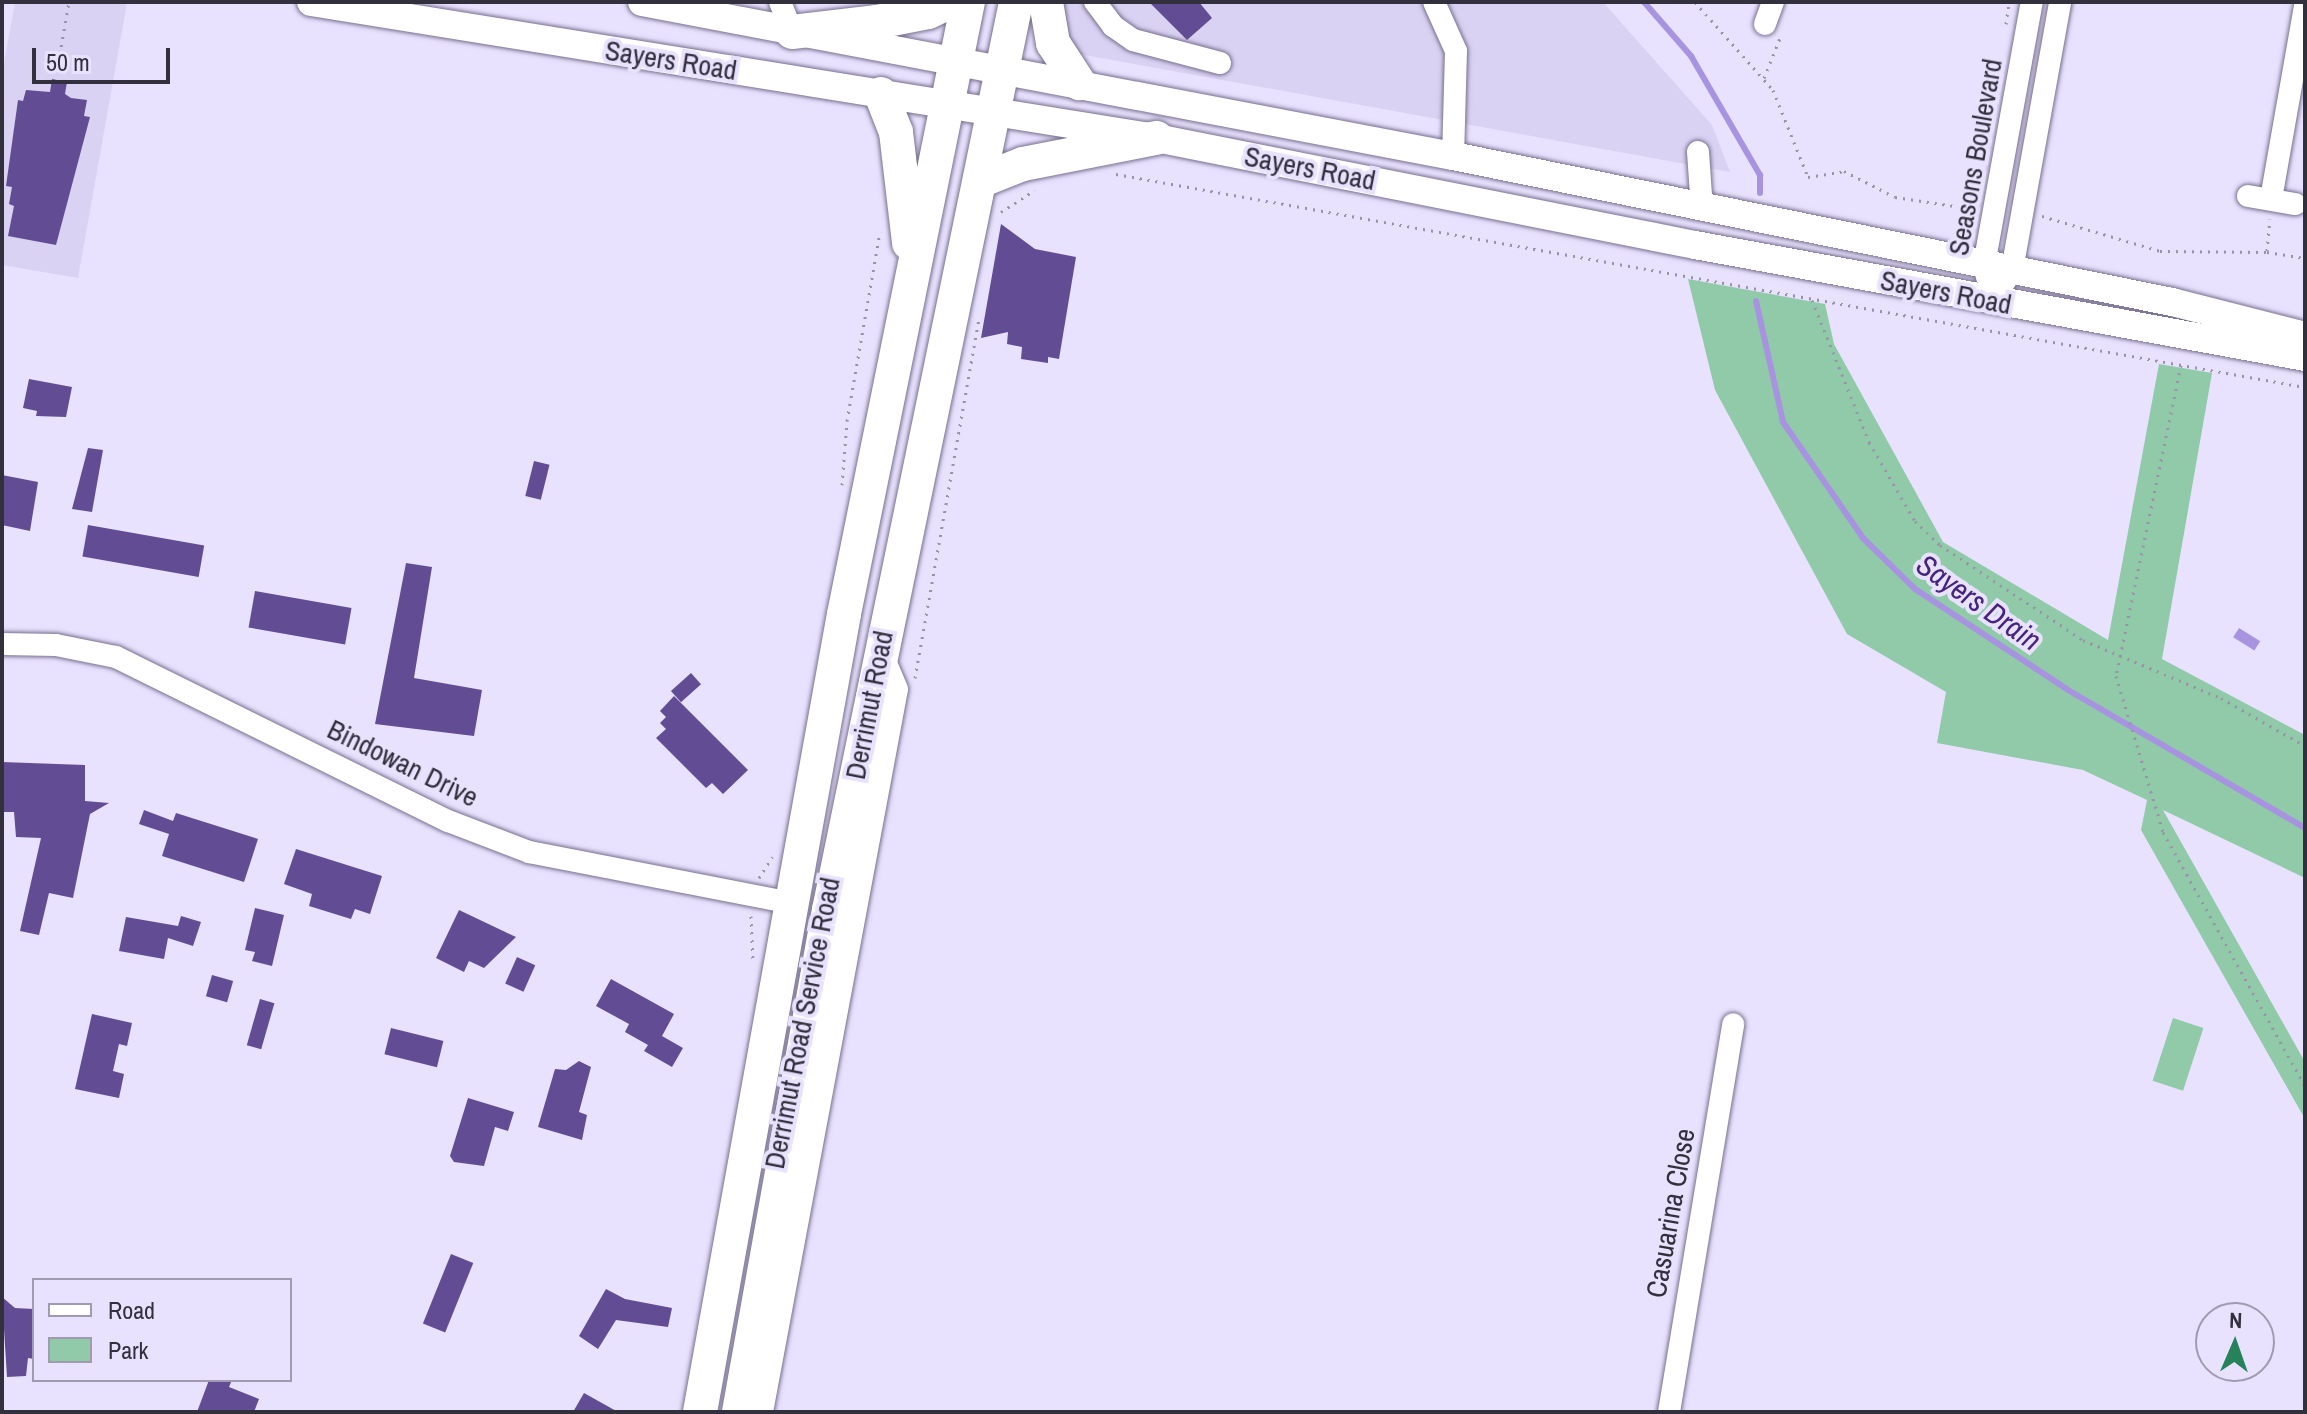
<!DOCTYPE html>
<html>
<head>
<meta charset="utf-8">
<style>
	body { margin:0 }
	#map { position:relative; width:2307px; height:1414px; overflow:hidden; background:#e8e2fe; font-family:"Archivo Narrow",sans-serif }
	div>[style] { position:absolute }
	.built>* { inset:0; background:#dad2f3 }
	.green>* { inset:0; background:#90caa9; transform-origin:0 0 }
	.water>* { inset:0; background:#a893e1; transform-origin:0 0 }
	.stream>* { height:6px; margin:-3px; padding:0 3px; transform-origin:3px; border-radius:3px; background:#a893e1 }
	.building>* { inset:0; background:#624d94; transform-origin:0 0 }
	.path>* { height:3px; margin-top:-1.5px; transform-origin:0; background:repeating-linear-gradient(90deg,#9893a8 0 2px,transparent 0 8px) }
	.roads { filter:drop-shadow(0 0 2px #776f8e) drop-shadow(0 0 2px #776f8e) }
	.minor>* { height:22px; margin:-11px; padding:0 11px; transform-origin:11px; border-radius:11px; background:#fff }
	.major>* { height:28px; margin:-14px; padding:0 14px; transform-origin:14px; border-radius:14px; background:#fff }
	.highway>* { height:34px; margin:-17px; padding:0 17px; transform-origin:17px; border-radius:17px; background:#fff }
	span { translate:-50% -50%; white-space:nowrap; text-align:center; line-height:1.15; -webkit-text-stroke:8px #e8e2fe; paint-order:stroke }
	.street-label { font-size:28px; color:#33303d }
	.water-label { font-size:30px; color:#46247d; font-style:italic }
	.frame { position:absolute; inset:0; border:4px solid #33303d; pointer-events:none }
	.legend { position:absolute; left:32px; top:1278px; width:260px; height:104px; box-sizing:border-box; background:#e8e2fe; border:2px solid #a09bb1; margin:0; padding:10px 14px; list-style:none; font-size:24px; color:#33303d }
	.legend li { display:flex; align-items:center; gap:16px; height:40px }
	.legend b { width:40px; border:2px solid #a09bb1 }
	.north { position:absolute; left:2195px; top:1302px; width:80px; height:80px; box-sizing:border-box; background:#e8e2fe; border:2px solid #a09bb1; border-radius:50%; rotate:2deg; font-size:22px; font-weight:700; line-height:32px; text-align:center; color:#33303d }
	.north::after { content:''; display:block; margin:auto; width:28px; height:36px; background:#268258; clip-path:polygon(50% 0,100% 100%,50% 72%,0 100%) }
	.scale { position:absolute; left:32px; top:48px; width:138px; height:36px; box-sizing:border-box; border:4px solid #33303d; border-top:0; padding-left:10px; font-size:24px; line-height:28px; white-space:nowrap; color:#33303d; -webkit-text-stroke:6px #e8e2fe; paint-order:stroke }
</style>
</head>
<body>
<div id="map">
	<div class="built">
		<i style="clip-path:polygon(15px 2px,127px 3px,78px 278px,2px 265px,2px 74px)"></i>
		<i style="clip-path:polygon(1061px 2px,1603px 2px,1712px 125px,1730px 172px,1079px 54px,1057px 22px)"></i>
	</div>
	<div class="green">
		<i style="clip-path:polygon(1688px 279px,1825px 304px,1834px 344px,1943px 542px,2108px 640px,2159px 364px,2212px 373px,2162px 659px,2305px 735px,2305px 878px,2163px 810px,2305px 1062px,2305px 1119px,2141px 830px,2147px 800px,2083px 770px,1937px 743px,1946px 692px,1847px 634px,1715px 390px)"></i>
		<i style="left:2173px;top:1018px;width:32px;height:66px;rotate:18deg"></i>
	</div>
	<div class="water">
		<i style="left:2239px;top:628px;width:25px;height:11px;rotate:32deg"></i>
	</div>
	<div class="stream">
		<i style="left:1644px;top:2px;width:72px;rotate:49deg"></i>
		<i style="left:1691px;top:56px;width:138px;rotate:59.9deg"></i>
		<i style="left:1760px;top:175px;width:18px;rotate:90deg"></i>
		<i style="left:1756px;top:301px;width:124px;rotate:77.4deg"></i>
		<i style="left:1783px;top:422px;width:141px;rotate:55.4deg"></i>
		<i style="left:1863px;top:538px;width:73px;rotate:44.4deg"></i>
		<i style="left:1915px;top:589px;width:183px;rotate:33.4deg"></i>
		<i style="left:2068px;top:690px;width:274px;rotate:30.2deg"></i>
	</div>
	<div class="building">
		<i style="clip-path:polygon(1149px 2px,1199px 2px,1212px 18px,1187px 40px)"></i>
		<i style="clip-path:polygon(52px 79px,67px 82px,65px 94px,71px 98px,87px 100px,84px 116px,90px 117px,56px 245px,8px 236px,14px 206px,9px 204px,12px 187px,6px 186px,18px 100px,23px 101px,26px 90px,50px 92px)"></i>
		<i style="clip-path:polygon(1001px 224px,1035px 249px,1076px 257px,1059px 359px,1048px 357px,1048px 363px,1021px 359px,1022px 347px,1007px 344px,1008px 332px,981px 338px)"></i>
		<i style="clip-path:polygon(29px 379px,72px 387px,66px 417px,36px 416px,37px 411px,23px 408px)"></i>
		<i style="clip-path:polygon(88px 448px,103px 450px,92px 512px,72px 509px)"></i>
		<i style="left:534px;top:461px;width:16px;height:36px;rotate:14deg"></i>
		<i style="clip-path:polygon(2px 475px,38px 482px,30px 531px,2px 525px)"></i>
		<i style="left:88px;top:525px;width:118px;height:32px;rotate:10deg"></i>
		<i style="clip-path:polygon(406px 563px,432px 567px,414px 678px,482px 690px,474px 736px,375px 724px)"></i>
		<i style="left:255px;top:591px;width:98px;height:37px;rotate:10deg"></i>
		<i style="left:691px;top:673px;width:15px;height:27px;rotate:48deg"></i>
		<i style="clip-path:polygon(674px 696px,748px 770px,723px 794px,712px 783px,706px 788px,656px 738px,666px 729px,660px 723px,666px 717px,660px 711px)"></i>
		<i style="clip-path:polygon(2px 762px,85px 765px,85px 801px,109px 803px,90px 814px,73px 898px,49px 893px,39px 935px,20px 931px,41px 838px,16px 837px,14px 812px,2px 812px)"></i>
		<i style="clip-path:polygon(144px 810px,173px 821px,176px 813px,258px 839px,244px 882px,162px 856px,169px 834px,139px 824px)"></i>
		<i style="clip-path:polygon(296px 849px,382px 876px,370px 914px,355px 909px,351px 919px,309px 906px,312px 894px,284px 884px)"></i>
		<i style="clip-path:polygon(255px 908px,284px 915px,272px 966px,252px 961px,255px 952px,245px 950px)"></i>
		<i style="clip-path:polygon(459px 910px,516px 937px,484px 968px,469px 961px,464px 972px,436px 958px)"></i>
		<i style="clip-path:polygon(181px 916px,201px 922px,193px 946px,168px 938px,164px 959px,119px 951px,126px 917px,178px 926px)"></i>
		<i style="left:517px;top:957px;width:20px;height:29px;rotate:24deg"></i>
		<i style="left:212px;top:975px;width:22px;height:22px;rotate:16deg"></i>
		<i style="clip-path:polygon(611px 979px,674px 1014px,662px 1036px,683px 1048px,672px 1067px,644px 1051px,648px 1045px,625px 1032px,629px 1024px,596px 1006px)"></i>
		<i style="left:260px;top:999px;width:15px;height:48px;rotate:16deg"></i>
		<i style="clip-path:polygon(92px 1014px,132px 1023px,127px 1046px,119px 1044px,113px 1071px,124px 1074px,119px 1098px,75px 1089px)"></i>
		<i style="left:391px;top:1028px;width:54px;height:27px;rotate:14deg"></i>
		<i style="clip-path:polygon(579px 1061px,591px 1067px,579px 1112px,587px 1115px,582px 1140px,538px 1127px,555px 1069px,566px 1070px)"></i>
		<i style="clip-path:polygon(468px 1098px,514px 1112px,508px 1131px,495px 1127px,484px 1166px,454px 1162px,450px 1156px)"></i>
		<i style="left:451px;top:1254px;width:24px;height:75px;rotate:22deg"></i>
		<i style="clip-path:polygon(606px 1289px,625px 1299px,672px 1308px,668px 1327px,616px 1320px,598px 1349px,579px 1336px)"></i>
		<i style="clip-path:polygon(2px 1297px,15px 1308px,34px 1309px,34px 1359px,28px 1358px,26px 1376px,7px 1377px)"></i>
		<i style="clip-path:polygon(209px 1380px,232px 1380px,229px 1387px,259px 1399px,254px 1412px,197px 1412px)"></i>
		<i style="clip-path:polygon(584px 1393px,618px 1412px,573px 1412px)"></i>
	</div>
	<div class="path">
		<i style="left:1695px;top:2px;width:118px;rotate:48.4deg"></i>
		<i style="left:1773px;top:90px;width:94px;rotate:68.1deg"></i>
		<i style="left:1808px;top:177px;width:36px;rotate:-9deg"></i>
		<i style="left:1844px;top:171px;width:57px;rotate:27deg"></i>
		<i style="left:1895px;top:197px;width:81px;rotate:8.5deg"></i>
		<i style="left:2006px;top:24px;width:22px;rotate:-82deg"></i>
		<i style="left:57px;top:70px;width:69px;rotate:-80deg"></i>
		<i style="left:1764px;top:78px;width:43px;rotate:-68.2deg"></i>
		<i style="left:1116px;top:174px;width:1208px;rotate:10.16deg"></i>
		<i style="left:1001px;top:212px;width:40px;rotate:-32.9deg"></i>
		<i style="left:2042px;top:216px;width:123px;rotate:16.5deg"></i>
		<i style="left:2160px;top:251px;width:107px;rotate:0.5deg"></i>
		<i style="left:2267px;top:252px;width:38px;rotate:9deg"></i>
		<i style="left:2267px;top:251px;width:32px;rotate:-85deg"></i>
		<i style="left:1812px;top:300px;width:153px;rotate:68.1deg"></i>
		<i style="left:1869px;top:442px;width:91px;rotate:59.8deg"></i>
		<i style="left:1915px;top:521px;width:35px;rotate:44deg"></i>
		<i style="left:1940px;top:545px;width:172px;rotate:33.6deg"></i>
		<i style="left:2083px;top:640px;width:150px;rotate:22.8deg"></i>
		<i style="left:2221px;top:698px;width:97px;rotate:29.7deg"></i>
		<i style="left:2181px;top:365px;width:318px;rotate:101.8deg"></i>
		<i style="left:2116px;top:676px;width:163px;rotate:73.2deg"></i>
		<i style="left:2163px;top:832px;width:291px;rotate:60.8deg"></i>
		<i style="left:842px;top:485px;width:64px;rotate:-85.5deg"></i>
		<i style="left:847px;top:421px;width:192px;rotate:-80.1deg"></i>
		<i style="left:915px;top:678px;width:364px;rotate:-79.9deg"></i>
		<i style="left:759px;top:878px;width:25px;rotate:-58deg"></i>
		<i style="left:751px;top:916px;width:45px;rotate:87.5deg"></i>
	</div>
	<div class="roads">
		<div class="minor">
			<i style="left:780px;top:2px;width:32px;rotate:68deg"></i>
			<i style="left:1095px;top:2px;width:30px;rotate:53deg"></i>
			<i style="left:1113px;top:26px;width:24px;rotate:35deg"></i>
			<i style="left:1133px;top:40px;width:90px;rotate:14.8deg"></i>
			<i style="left:1434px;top:2px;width:54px;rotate:65.8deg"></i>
			<i style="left:1456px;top:51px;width:105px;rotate:91.6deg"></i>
			<i style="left:1765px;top:24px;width:23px;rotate:-70deg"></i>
			<i style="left:1698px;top:152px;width:57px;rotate:86deg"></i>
			<i style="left:2248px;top:196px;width:48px;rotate:9.7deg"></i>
			<i style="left:2271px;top:199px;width:196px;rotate:-80deg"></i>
			<i style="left:1987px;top:277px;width:12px;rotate:-104deg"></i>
			<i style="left:1984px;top:265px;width:267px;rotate:-79.7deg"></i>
			<i style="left:1992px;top:301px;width:37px;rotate:-57deg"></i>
			<i style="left:2012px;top:270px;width:272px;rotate:-79.8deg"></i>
			<i style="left:2px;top:644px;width:54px;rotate:1.1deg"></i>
			<i style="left:56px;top:645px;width:61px;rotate:11.3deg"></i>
			<i style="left:116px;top:657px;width:370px;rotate:26.3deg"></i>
			<i style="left:448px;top:821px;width:87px;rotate:20.9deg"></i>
			<i style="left:529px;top:852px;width:267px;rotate:11deg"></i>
			<i style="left:762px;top:1412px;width:735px;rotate:-79.42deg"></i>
			<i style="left:897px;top:689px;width:38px;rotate:-113deg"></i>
			<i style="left:1669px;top:1412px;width:393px;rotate:-80.6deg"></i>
		</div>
		<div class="major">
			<i style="left:311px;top:2px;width:856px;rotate:9.14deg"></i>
			<i style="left:1156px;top:138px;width:550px;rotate:11.23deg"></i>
			<i style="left:1695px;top:245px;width:620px;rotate:10.4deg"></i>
			<i style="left:642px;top:2px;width:825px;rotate:10.75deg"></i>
			<i style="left:1453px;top:156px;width:734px;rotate:11.48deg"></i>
			<i style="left:2172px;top:302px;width:137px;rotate:14.3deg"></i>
		</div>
		<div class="highway">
			<i style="left:1046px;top:2px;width:42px;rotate:80.3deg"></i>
			<i style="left:1053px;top:43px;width:48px;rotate:57deg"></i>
			<i style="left:792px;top:32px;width:86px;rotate:-6.7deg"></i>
			<i style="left:877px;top:22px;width:52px;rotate:-11.1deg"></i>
			<i style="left:928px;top:12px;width:23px;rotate:-25deg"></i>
			<i style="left:881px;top:94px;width:41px;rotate:68.5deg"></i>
			<i style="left:896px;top:132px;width:112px;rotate:83.3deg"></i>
			<i style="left:980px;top:181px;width:46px;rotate:-21.6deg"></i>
			<i style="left:1023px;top:164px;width:136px;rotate:-11.1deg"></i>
			<i style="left:700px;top:1412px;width:811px;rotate:-79.77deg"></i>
			<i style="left:844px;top:614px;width:624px;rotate:-78.55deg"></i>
			<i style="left:739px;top:1412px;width:510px;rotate:-79.84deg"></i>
			<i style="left:829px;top:910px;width:927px;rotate:-78.36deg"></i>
		</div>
	</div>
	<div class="street-label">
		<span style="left:671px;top:60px;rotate:9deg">Sayers Road</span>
		<span style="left:1975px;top:157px;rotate:-80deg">Seasons Boulevard</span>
		<span style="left:1310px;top:168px;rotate:11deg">Sayers Road</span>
		<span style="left:1946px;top:292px;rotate:11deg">Sayers Road</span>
		<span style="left:869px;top:705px;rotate:-79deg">Derrimut Road</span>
		<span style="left:403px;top:763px;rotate:26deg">Bindowan Drive</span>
		<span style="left:802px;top:1023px;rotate:-79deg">Derrimut Road Service Road</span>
		<span style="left:1670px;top:1213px;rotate:-80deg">Casuarina Close</span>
	</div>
	<div class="water-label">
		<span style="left:1979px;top:602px;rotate:35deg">Sayers Drain</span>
	</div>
	<div class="frame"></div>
	<ul class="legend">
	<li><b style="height:10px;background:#fff"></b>Road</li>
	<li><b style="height:22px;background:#90caa9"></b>Park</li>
	</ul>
	<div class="north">N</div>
	<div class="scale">50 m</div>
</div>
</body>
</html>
